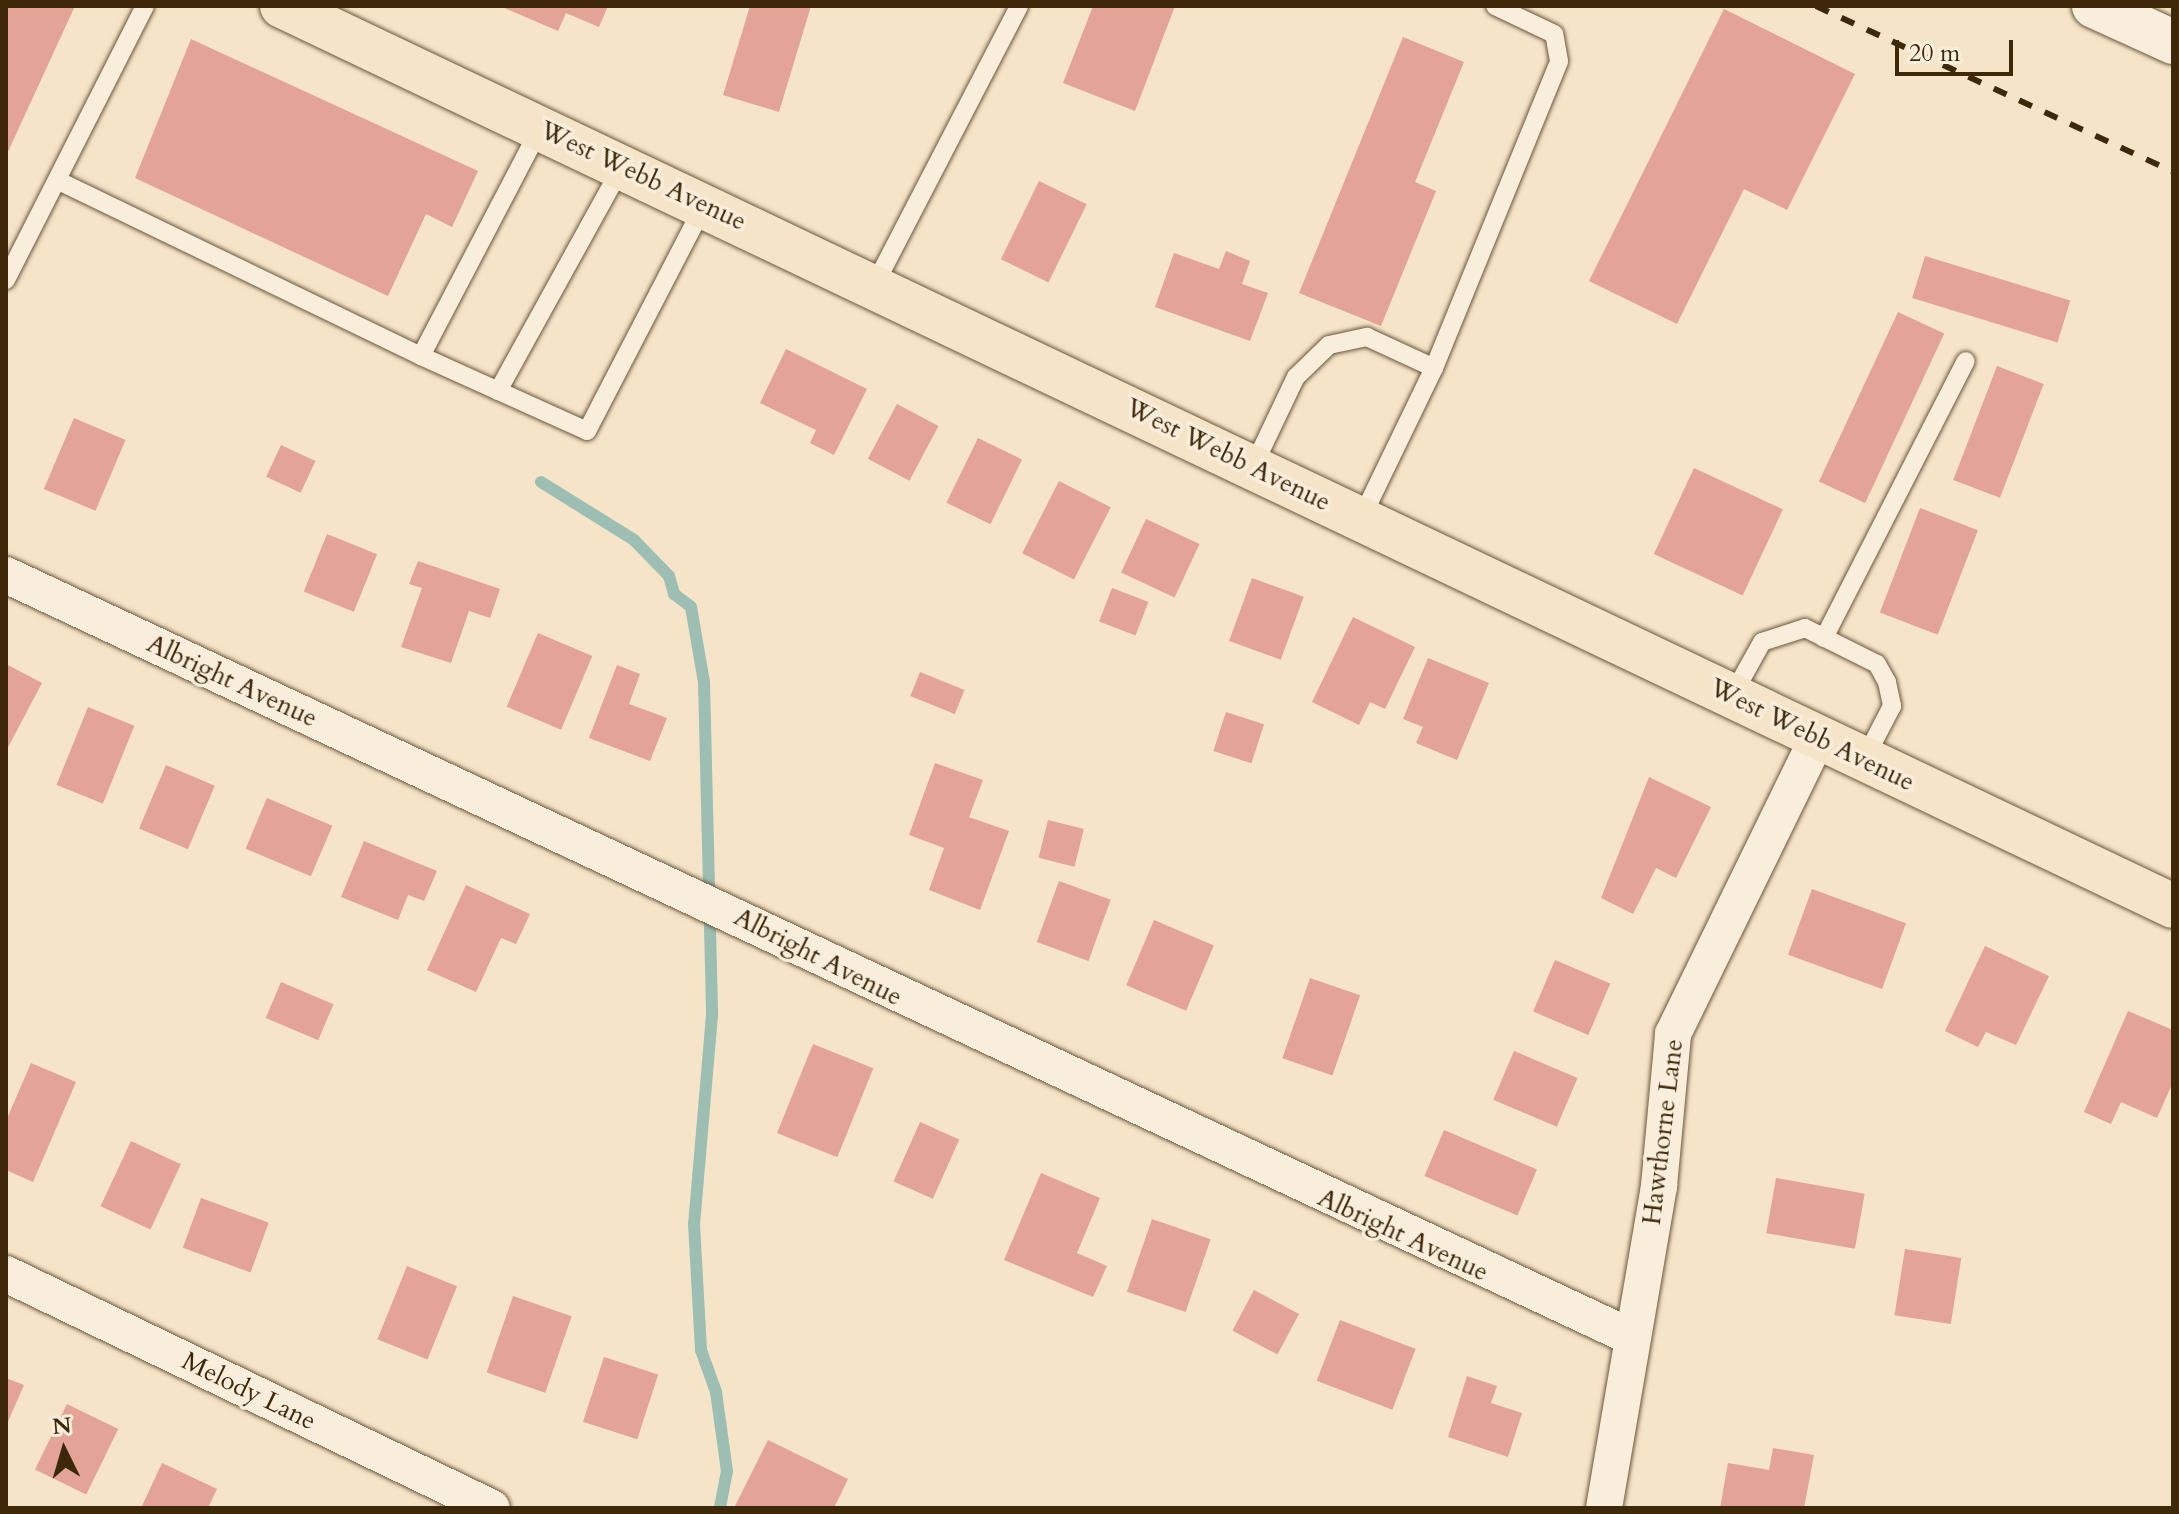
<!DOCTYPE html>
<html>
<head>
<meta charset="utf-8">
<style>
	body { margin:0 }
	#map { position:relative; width:2179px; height:1514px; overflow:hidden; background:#f6e4c9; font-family:Cardo,serif }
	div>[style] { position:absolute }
	.stream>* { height:12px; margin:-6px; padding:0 6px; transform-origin:6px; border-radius:6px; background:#9dbfb3 }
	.building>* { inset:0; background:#e3a396; transform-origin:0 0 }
	.roads { filter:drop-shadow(0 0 2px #6c573a) drop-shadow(0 0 2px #6c573a) }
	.service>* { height:18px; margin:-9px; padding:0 9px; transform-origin:9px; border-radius:9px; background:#f9eddc }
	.minor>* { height:36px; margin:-18px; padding:0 18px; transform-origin:18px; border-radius:18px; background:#f9eddc }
	.tertiary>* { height:44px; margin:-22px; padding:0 22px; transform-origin:22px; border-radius:22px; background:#f9eddc }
	.trunk>* { height:44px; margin:-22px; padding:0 22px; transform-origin:22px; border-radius:22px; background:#f6e4c9 }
	.rail>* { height:6px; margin-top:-3px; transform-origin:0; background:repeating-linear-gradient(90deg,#3e280a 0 14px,transparent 0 28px) }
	span { translate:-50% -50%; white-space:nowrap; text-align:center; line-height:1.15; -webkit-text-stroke:7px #f9eddc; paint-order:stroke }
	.street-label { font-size:26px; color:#3e280a }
	.frame { position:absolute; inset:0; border:8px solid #3e280a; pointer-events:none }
	.north { position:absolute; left:24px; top:1410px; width:80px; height:80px; -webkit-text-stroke:6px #f9eddc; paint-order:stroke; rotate:355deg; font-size:22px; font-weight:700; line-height:32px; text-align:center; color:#3e280a }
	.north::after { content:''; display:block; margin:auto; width:28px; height:36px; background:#3e280a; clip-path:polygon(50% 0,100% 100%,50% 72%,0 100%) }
	.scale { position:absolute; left:1895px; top:40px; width:118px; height:36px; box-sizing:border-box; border:4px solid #3e280a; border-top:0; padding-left:10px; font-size:24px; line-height:28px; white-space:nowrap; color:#3e280a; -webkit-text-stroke:6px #f9eddc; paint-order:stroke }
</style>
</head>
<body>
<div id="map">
	<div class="stream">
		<i style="left:541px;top:482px;width:110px;rotate:31.9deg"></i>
		<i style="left:634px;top:540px;width:50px;rotate:45.8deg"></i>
		<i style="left:669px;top:576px;width:19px;rotate:74deg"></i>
		<i style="left:674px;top:594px;width:21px;rotate:37deg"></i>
		<i style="left:691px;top:607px;width:76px;rotate:80.2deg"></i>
		<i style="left:704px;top:682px;width:333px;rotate:88.6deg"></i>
		<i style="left:712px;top:1015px;width:210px;rotate:94.9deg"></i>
		<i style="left:694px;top:1224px;width:126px;rotate:86.8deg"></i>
		<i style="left:701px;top:1350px;width:45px;rotate:70.3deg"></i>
		<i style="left:716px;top:1392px;width:80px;rotate:82.1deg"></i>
		<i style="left:727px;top:1471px;width:38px;rotate:101deg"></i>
	</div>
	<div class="building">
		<i style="clip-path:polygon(6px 6px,75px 6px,6px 156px)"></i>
		<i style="clip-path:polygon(500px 6px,608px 6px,599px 27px,566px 13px,558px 31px)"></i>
		<i style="clip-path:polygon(750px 6px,811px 6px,779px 112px,723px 95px)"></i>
		<i style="clip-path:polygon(1093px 6px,1175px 6px,1135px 111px,1063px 83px)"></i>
		<i style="clip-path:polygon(1724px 9px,1855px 74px,1787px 210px,1744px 189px,1677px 324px,1589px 281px)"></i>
		<i style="clip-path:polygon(1403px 37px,1464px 62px,1415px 182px,1436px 191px,1381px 326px,1299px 293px)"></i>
		<i style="clip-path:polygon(191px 39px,478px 171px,452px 227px,426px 214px,388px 296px,135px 178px)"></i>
		<i style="left:1039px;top:181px;width:53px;height:87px;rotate:26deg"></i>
		<i style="clip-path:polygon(1226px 251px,1250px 261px,1242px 284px,1268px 293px,1250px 341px,1155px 307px,1174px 253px,1219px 269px)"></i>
		<i style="left:1925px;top:256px;width:152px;height:44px;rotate:17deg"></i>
		<i style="left:1898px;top:312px;width:51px;height:187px;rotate:25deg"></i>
		<i style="clip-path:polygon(786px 349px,867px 389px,834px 455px,810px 443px,816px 430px,760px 403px)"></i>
		<i style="left:1997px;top:366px;width:50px;height:122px;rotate:21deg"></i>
		<i style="left:897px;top:404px;width:47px;height:62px;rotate:28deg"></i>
		<i style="left:74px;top:418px;width:56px;height:77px;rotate:23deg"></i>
		<i style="left:978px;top:438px;width:49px;height:72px;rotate:26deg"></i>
		<i style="left:281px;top:445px;width:38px;height:35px;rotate:25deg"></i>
		<i style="left:1694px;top:468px;width:98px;height:95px;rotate:25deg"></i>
		<i style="left:1059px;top:481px;width:58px;height:81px;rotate:27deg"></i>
		<i style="left:1920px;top:508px;width:62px;height:112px;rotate:21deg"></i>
		<i style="left:1146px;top:519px;width:59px;height:59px;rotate:25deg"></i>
		<i style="left:327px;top:534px;width:54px;height:62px;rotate:22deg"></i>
		<i style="clip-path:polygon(418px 561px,500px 589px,490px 618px,469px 611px,451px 663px,401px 647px,422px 588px,409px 584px)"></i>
		<i style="left:1252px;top:578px;width:55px;height:67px;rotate:20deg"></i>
		<i style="left:1112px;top:588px;width:39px;height:36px;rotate:21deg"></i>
		<i style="clip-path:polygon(1353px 617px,1415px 647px,1385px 709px,1370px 702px,1359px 725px,1312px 702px)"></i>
		<i style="left:538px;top:633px;width:59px;height:80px;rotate:23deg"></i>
		<i style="clip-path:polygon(1428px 658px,1489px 683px,1457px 760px,1416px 743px,1423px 727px,1403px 719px)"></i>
		<i style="clip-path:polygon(6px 664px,42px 683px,6px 751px)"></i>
		<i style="clip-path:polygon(617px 665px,640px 674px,629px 704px,667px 718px,650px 761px,589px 738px)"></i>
		<i style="left:920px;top:672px;width:48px;height:26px;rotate:22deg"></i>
		<i style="left:88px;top:707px;width:50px;height:84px;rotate:22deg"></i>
		<i style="left:1226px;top:712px;width:40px;height:41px;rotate:18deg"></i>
		<i style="clip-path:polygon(935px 763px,983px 780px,969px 817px,1009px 831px,980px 910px,929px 890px,944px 848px,909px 835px)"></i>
		<i style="left:166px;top:765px;width:53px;height:69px;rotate:23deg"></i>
		<i style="clip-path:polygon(1649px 777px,1711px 807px,1676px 878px,1656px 868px,1633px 914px,1601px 898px)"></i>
		<i style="left:267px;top:798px;width:71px;height:55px;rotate:23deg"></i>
		<i style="left:1048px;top:820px;width:37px;height:39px;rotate:14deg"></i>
		<i style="clip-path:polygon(364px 841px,437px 871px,424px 901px,408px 895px,398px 920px,341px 897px)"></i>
		<i style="left:1059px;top:881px;width:55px;height:65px;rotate:20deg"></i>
		<i style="clip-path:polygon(466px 885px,530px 914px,516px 944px,501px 938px,476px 992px,427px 970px)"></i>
		<i style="left:1812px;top:889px;width:100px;height:70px;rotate:20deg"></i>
		<i style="left:1154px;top:920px;width:65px;height:71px;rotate:23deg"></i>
		<i style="clip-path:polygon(1985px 946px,2049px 976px,2016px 1045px,1986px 1032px,1978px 1047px,1945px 1031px)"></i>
		<i style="left:1555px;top:960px;width:60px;height:56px;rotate:23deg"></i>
		<i style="left:1310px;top:978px;width:53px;height:85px;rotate:19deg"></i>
		<i style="left:281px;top:982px;width:57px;height:39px;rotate:23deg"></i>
		<i style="clip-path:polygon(2128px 1011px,2173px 1030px,2173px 1082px,2157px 1118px,2121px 1102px,2111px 1124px,2084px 1112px)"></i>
		<i style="left:813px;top:1044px;width:65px;height:96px;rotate:22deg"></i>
		<i style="left:1514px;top:1051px;width:69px;height:53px;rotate:23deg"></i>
		<i style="clip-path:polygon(31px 1063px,76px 1082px,33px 1182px,6px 1170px,6px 1121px)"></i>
		<i style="left:920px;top:1122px;width:43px;height:65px;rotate:24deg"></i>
		<i style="left:1444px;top:1130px;width:101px;height:50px;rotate:23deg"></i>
		<i style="left:131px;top:1141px;width:55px;height:72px;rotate:25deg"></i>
		<i style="clip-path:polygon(1041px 1173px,1100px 1198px,1077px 1253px,1107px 1266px,1093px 1297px,1004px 1260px)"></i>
		<i style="left:1776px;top:1178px;width:90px;height:56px;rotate:10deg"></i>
		<i style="left:201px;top:1198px;width:72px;height:53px;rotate:20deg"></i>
		<i style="left:1152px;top:1219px;width:62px;height:77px;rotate:19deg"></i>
		<i style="left:1905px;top:1249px;width:57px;height:67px;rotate:9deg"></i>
		<i style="left:407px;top:1266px;width:54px;height:79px;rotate:22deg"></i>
		<i style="left:1254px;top:1290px;width:51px;height:46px;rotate:28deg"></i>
		<i style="left:513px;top:1296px;width:62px;height:81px;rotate:19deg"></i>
		<i style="left:1340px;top:1320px;width:81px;height:65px;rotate:21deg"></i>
		<i style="left:604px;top:1357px;width:57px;height:68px;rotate:18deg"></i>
		<i style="clip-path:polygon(1467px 1376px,1497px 1386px,1491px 1403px,1522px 1413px,1508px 1457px,1448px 1437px)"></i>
		<i style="clip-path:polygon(6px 1378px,24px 1385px,6px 1426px)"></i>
		<i style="left:67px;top:1404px;width:57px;height:73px;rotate:26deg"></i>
		<i style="clip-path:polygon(768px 1440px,848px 1479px,834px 1508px,734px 1508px)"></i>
		<i style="clip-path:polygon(1773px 1448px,1814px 1455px,1804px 1508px,1720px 1508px,1728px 1463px,1769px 1470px)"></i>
		<i style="clip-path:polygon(162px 1463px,217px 1489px,208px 1508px,141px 1508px)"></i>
	</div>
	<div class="roads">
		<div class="service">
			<i style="left:61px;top:182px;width:400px;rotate:25.8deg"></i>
			<i style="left:421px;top:356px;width:257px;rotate:-62.4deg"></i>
			<i style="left:6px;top:280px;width:307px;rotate:-63.1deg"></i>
			<i style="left:874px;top:286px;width:315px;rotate:-62.6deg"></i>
			<i style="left:421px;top:356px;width:182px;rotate:24.3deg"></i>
			<i style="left:587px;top:431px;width:254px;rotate:-62.6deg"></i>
			<i style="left:1434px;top:368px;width:331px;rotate:-67.8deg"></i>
			<i style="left:1559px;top:61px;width:27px;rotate:-100deg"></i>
			<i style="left:1554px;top:34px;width:65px;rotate:-154.6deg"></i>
			<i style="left:498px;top:391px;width:257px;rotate:-61.1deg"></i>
			<i style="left:1253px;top:467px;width:100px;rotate:-64.5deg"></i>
			<i style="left:1296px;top:377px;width:46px;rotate:-44.1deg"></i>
			<i style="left:1329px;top:345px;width:39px;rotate:-12deg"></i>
			<i style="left:1367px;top:337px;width:74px;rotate:24.8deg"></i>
			<i style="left:1434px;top:368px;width:168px;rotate:115.8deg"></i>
			<i style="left:1824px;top:638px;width:311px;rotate:-62.9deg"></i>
			<i style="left:1732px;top:696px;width:62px;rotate:-60.9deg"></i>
			<i style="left:1762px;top:642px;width:45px;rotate:-18deg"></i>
			<i style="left:1805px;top:628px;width:80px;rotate:26.6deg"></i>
			<i style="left:1877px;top:664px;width:21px;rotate:61deg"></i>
			<i style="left:1887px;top:682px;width:25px;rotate:78deg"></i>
			<i style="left:1892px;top:706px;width:61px;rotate:117.4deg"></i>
		</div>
		<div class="minor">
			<i style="left:6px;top:575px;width:1795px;rotate:25.12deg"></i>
			<i style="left:6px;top:1274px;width:539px;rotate:25.71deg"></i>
			<i style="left:1604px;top:1508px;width:327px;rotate:-80.3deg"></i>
			<i style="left:1659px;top:1186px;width:153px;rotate:-84.7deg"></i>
			<i style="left:1673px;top:1034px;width:331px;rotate:-64deg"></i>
		</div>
		<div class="tertiary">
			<i style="left:2094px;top:6px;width:87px;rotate:24.5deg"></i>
		</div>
		<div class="trunk">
			<i style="left:282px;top:6px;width:2094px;rotate:25.45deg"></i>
		</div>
	</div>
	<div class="rail">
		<i style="left:1816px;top:6px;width:394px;rotate:24.9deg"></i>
	</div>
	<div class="street-label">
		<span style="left:643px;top:176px;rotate:25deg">West Webb Avenue</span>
		<span style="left:1228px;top:455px;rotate:26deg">West Webb Avenue</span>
		<span style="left:232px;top:681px;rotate:25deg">Albright Avenue</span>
		<span style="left:1812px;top:735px;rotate:26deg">West Webb Avenue</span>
		<span style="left:818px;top:957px;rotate:27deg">Albright Avenue</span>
		<span style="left:1663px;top:1132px;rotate:-83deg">Hawthorne Lane</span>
		<span style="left:1403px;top:1235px;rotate:25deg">Albright Avenue</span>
		<span style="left:249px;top:1391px;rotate:26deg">Melody Lane</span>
	</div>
	<div class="frame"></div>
	<div class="north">N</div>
	<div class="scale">20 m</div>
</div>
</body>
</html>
